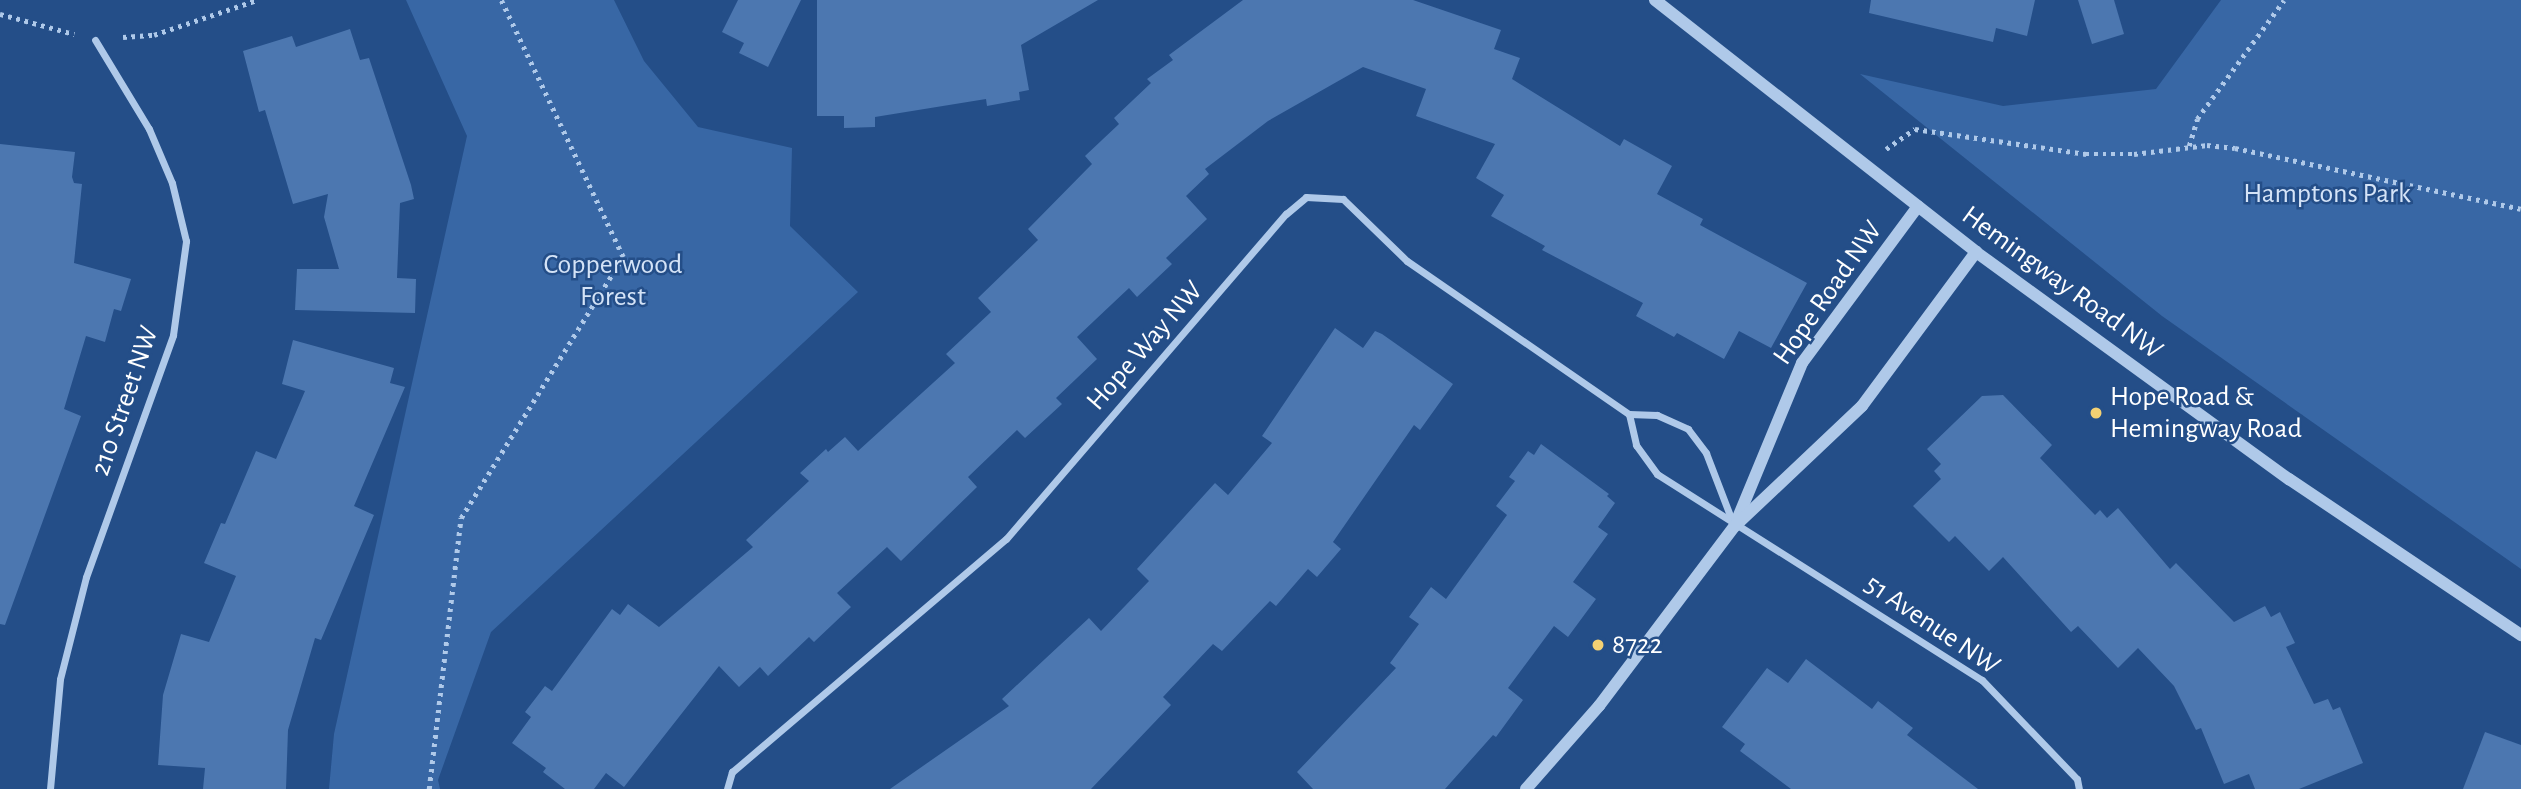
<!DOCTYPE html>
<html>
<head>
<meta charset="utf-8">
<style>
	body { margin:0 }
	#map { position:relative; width:2521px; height:789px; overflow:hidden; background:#244e88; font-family:"Alegreya Sans",sans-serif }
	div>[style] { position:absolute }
	.green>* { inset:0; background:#3867a5 }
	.building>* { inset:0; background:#4c77b0 }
	.path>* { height:4.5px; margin-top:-2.25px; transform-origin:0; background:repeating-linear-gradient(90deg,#afc9e9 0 3.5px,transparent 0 8.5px) }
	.minor>* { height:7px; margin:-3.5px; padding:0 3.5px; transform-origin:3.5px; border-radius:3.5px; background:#afc9e9 }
	.tertiary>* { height:12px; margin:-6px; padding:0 6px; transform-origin:6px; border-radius:6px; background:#afc9e9 }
	.dots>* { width:19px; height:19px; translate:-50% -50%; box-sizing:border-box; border:4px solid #244e88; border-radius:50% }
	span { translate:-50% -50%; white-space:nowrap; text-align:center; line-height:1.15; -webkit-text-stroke:5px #244e88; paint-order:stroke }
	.park-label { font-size:28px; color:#d4e3f7 }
	.street-label { font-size:28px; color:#fff }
	.poi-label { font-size:28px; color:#fff }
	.left { translate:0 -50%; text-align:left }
</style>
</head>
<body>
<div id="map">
	<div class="green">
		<i style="clip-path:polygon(406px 0,614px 0,644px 61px,698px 127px,792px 148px,790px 226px,858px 292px,491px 632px,438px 780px,440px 789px,329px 789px,334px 734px,467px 136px)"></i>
		<i style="clip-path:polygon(2221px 0,2521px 0,2521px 569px,2162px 316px,1860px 74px,2003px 106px,2156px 89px)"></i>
	</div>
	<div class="building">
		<i style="clip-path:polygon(738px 0,801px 0,768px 67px,739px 53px,744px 43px,722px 32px)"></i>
		<i style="clip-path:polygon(817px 0,1098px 0,1021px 45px,1029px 90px,1019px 92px,1020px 100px,987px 106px,986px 99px,875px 117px,875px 127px,844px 128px,844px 116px,817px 116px)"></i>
		<i style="clip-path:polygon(1243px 0,1413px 0,1501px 30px,1494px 49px,1520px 58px,1512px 79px,1620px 146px,1624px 139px,1672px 166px,1657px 194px,1703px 219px,1700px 225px,1807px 283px,1771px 348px,1739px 331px,1724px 359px,1677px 333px,1674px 337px,1636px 316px,1643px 303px,1542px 250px,1545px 246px,1491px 216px,1504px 195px,1476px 178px,1495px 144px,1416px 116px,1426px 89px,1363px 67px,1268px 121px,1205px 169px,1209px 174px,1186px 196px,1207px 219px,1166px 258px,1172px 264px,1137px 297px,1129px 288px,1077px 337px,1097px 359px,1056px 398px,1062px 404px,1025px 438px,1017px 430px,968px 477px,977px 487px,901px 561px,887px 547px,837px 593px,851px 607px,814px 642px,809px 637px,768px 676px,760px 667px,739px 687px,719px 666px,624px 787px,606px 773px,594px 789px,565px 789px,543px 772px,546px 768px,512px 743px,531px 717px,525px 712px,545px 686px,552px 691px,612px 609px,620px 615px,628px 604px,659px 627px,753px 547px,746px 540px,809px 481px,800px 473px,826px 449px,828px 452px,845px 437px,858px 451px,955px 363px,946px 354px,991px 312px,978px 298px,1038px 240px,1028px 229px,1092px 164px,1085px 156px,1119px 124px,1114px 118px,1151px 83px,1147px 79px,1173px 60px,1169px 55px)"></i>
		<i style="clip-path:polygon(1871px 0,2035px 0,2027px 36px,1996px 28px,1993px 42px,1869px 13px)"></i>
		<i style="clip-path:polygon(2078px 0,2114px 0,2124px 34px,2092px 44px)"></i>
		<i style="clip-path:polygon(350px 29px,360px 60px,369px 58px,411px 185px,414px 199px,400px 203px,397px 278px,416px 279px,415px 313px,295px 310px,297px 269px,339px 269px,324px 217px,328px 194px,293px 204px,265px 110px,259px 112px,243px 51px,292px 36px,296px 47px)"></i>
		<i style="clip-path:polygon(0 144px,75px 152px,72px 177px,74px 183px,82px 184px,74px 263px,131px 279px,121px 311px,114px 309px,105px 342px,86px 336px,64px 409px,81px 416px,5px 625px,0 624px)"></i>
		<i style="clip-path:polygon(1335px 328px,1363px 348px,1375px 331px,1382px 334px,1453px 384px,1420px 430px,1414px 425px,1333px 542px,1341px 549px,1317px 577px,1308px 569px,1276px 606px,1270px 601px,1222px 651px,1213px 644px,1163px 697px,1171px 705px,1091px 789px,890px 789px,1009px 706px,1002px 699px,1089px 618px,1101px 631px,1149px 581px,1137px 569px,1215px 483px,1228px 495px,1272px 443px,1262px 436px)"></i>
		<i style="clip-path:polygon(293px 340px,394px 368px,390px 383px,405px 387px,354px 506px,374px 515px,321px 640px,315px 638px,288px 730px,286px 789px,203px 789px,205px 768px,158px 765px,163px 695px,181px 634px,209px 642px,236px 576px,204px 563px,221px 523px,225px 524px,256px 451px,276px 459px,305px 391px,282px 384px)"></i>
		<i style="clip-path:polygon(2003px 395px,2052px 445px,2040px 458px,2095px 515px,2100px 510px,2107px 518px,2118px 508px,2170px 569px,2176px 563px,2234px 622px,2265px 606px,2271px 617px,2280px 612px,2295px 643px,2286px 647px,2314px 704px,2328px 699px,2333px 710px,2340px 707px,2363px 763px,2299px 789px,2255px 789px,2249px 774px,2224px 784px,2201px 728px,2196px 730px,2174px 686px,2138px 648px,2118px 668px,2078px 626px,2071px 632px,2003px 557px,1989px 571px,1955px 536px,1949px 542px,1913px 506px,1941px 479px,1934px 471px,1941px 464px,1927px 449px,1982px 396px)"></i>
		<i style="clip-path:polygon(1541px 444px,1609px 494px,1607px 496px,1615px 503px,1598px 527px,1608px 534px,1573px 582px,1596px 599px,1568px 637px,1554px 626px,1508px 688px,1523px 700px,1496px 737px,1493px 735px,1445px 789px,1313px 789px,1297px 772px,1396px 668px,1390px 663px,1419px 624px,1409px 617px,1431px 587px,1446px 599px,1507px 515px,1496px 506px,1515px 481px,1509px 477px,1528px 451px,1534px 455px)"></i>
		<i style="clip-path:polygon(1806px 659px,1872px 709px,1878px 701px,1913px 728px,1907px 735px,1978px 789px,1791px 789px,1740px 751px,1745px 744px,1722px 727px,1767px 668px,1788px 683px)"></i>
		<i style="clip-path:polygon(2485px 732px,2521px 745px,2521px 789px,2463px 789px)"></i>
	</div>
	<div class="path">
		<i style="left:0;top:14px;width:77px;rotate:15.1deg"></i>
		<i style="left:123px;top:37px;width:31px;rotate:-4deg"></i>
		<i style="left:154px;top:35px;width:109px;rotate:-18.8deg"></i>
		<i style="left:2189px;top:146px;width:28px;rotate:-73deg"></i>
		<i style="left:2197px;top:119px;width:147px;rotate:-53.8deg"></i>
		<i style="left:1886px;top:149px;width:35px;rotate:-35deg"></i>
		<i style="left:1915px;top:129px;width:173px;rotate:8.3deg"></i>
		<i style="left:2086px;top:154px;width:48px"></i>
		<i style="left:2134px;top:154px;width:74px;rotate:-7deg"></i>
		<i style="left:2207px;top:145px;width:28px;rotate:6deg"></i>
		<i style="left:2235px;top:148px;width:292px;rotate:12deg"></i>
		<i style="left:429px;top:789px;width:273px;rotate:-83.3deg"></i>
		<i style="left:461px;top:518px;width:307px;rotate:-58.2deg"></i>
		<i style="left:623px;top:257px;width:284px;rotate:-115.4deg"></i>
	</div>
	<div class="minor">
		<i style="left:1629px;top:414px;width:32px;rotate:77deg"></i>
		<i style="left:1636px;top:445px;width:36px;rotate:54deg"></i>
		<i style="left:1657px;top:474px;width:385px;rotate:32.4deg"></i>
		<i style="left:1982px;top:680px;width:137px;rotate:46.2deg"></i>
		<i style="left:2077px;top:779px;width:10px;rotate:79deg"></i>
		<i style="left:50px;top:789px;width:110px;rotate:-84.8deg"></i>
		<i style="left:60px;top:679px;width:105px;rotate:-75.7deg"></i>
		<i style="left:86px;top:577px;width:257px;rotate:-70.2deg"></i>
		<i style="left:173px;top:335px;width:95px;rotate:-82.1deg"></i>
		<i style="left:186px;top:241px;width:60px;rotate:-103.6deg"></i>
		<i style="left:172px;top:183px;width:59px;rotate:-113.1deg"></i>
		<i style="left:149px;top:129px;width:104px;rotate:-121.2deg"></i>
		<i style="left:727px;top:789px;width:18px;rotate:-74deg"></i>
		<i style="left:732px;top:772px;width:360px;rotate:-40.4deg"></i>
		<i style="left:1006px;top:539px;width:429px;rotate:-49.3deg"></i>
		<i style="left:1286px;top:214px;width:26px;rotate:-40deg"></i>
		<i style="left:1306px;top:197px;width:37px;rotate:3deg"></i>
		<i style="left:1343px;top:199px;width:89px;rotate:44.1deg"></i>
		<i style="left:1407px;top:261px;width:270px;rotate:34.6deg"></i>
		<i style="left:1629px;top:414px;width:28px;rotate:2deg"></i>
		<i style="left:1657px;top:415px;width:34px;rotate:24deg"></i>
		<i style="left:1688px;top:429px;width:30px;rotate:53deg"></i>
		<i style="left:1706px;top:453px;width:78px;rotate:69deg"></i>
	</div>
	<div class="tertiary">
		<i style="left:1655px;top:0;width:408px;rotate:38.1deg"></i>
		<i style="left:1976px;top:252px;width:387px;rotate:36deg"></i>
		<i style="left:2289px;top:479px;width:280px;rotate:33.9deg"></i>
		<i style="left:1737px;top:520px;width:170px;rotate:-67.5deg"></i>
		<i style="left:1802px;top:363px;width:195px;rotate:-53.5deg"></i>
		<i style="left:1526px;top:789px;width:111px;rotate:-48.7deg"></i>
		<i style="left:1599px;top:706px;width:224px;rotate:-53deg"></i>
		<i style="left:1734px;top:527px;width:176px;rotate:-43.4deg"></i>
		<i style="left:1862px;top:406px;width:192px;rotate:-53.5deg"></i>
	</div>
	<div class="dots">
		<i style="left:2096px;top:413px;background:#f4d173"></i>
		<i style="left:1598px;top:645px;background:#f4d173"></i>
	</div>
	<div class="park-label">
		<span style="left:2327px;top:194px">Hamptons Park</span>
		<span style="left:613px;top:281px">Copperwood<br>Forest</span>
	</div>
	<div class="street-label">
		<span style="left:2062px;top:283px;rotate:36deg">Hemingway Road NW</span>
		<span style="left:1828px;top:293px;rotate:-55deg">Hope Road NW</span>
		<span style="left:1145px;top:346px;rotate:-49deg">Hope Way NW</span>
		<span style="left:125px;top:401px;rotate:-71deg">210 Street NW</span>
		<span style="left:1932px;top:625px;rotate:34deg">51 Avenue NW</span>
	</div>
	<div class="poi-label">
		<span class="left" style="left:2110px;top:413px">Hope Road &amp;<br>Hemingway Road</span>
		<span class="left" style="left:1612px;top:645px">8722</span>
	</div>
</div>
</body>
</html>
